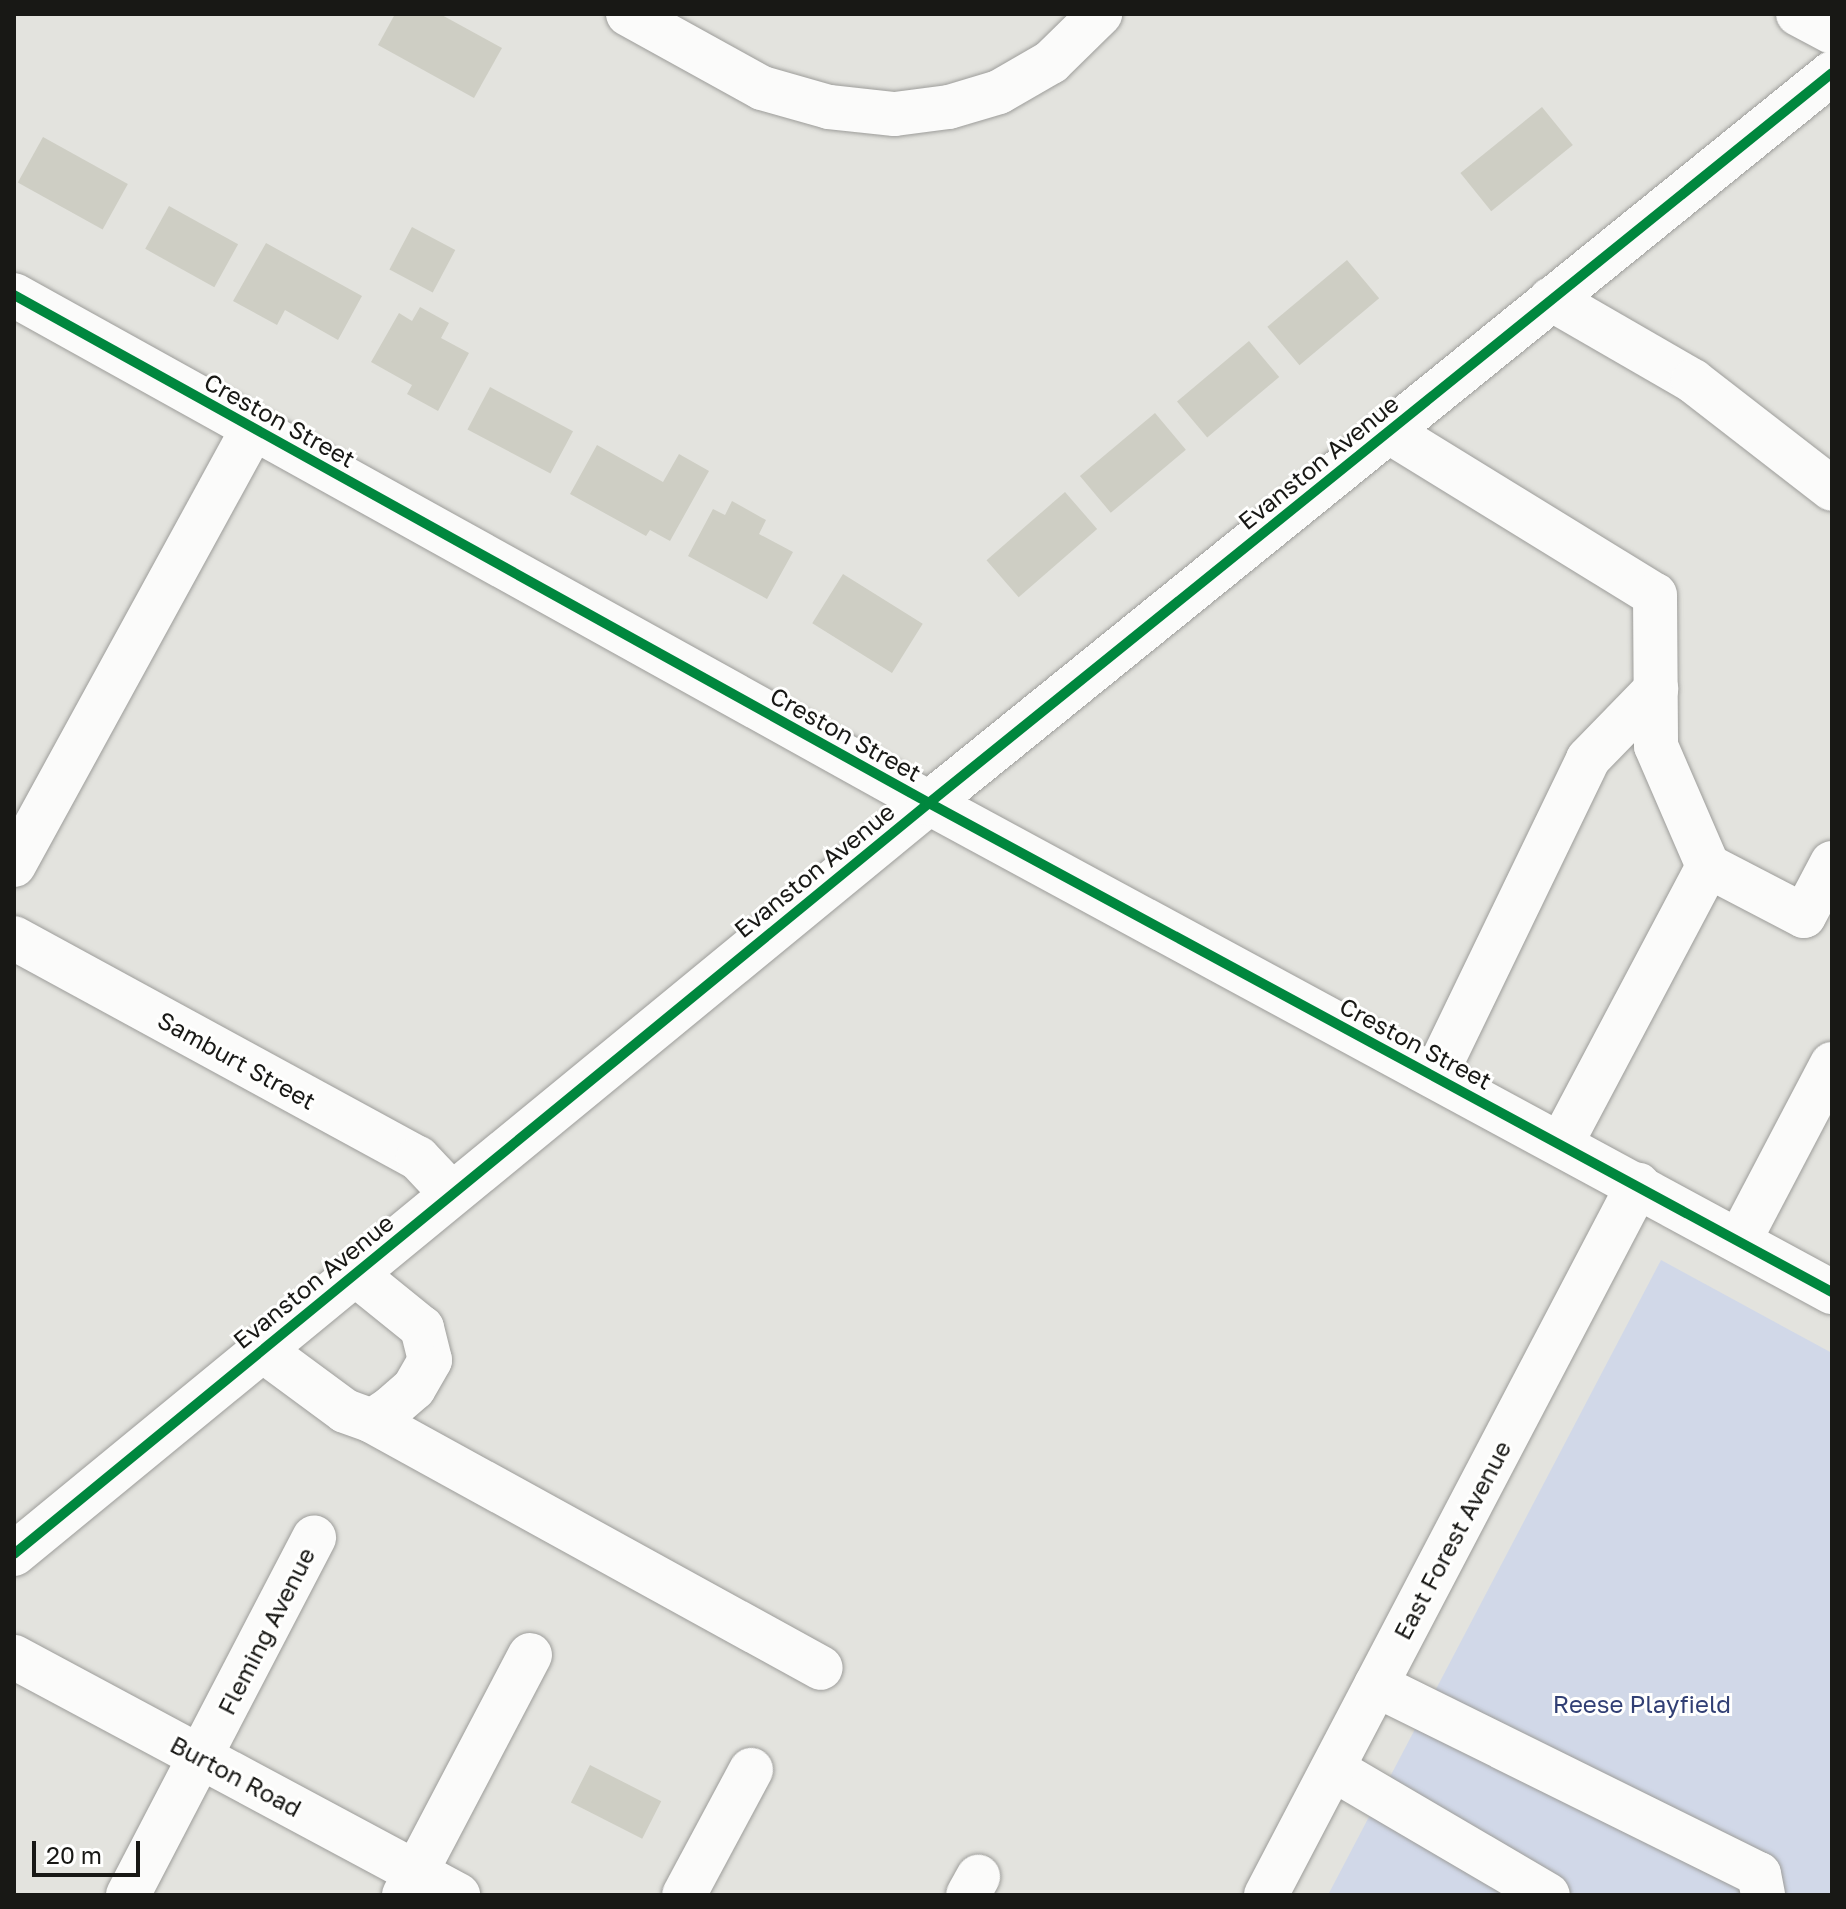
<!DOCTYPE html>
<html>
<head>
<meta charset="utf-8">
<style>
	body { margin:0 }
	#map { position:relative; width:1846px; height:1909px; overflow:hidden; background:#e3e3de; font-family:"Golos Text",sans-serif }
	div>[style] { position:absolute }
	.green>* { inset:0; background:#d1d8e8 }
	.building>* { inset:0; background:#cecec4; transform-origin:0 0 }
	.roads { filter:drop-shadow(0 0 2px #9d9d9a) drop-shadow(0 0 2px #9d9d9a) }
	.minor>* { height:44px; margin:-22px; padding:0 22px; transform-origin:22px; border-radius:22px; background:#fbfbfa }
	.cycleway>* { height:10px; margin:-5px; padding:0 5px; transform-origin:5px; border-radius:5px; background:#00873e }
	span { translate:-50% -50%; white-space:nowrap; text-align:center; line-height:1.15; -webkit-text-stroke:6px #fffffe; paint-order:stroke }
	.street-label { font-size:24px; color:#181815 }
	.park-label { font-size:24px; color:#313f74 }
	.frame { position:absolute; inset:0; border:16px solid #181815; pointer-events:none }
	.scale { position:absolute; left:32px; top:1841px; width:108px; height:36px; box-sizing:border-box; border:4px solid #181815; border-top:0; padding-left:10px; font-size:24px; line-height:28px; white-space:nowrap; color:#181815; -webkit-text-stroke:6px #fffffe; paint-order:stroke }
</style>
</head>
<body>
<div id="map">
	<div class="green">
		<i style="clip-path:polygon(1661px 1260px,1832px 1353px,1832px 1895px,1328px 1895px)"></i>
	</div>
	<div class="building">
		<i style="clip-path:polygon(395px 14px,440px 14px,502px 48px,474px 98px,378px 45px)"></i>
		<i style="left:1542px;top:107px;width:49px;height:105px;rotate:51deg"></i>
		<i style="left:43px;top:137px;width:97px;height:52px;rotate:29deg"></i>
		<i style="left:169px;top:206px;width:79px;height:49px;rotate:29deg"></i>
		<i style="left:412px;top:227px;width:49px;height:48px;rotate:28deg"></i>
		<i style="clip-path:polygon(266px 243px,362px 296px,338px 340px,285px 310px,277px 325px,233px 301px)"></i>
		<i style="left:1347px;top:260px;width:50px;height:104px;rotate:50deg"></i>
		<i style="clip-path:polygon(420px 307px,449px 323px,441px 338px,469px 353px,438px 411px,407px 394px,412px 385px,371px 362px,399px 313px,412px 321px)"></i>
		<i style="left:1249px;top:341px;width:47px;height:94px;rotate:50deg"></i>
		<i style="left:490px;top:387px;width:94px;height:48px;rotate:28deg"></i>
		<i style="left:1155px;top:413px;width:48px;height:98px;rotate:50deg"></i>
		<i style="clip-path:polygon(597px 445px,663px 482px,679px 454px,709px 471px,670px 541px,650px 530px,646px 536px,570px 494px)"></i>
		<i style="left:1065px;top:492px;width:49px;height:104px;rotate:49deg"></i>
		<i style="clip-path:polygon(732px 501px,766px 520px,759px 534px,793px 552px,767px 599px,688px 556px,713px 509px,725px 515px)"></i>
		<i style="left:843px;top:574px;width:94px;height:58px;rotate:32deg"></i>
		<i style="left:590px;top:1765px;width:80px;height:42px;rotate:27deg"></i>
	</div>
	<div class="roads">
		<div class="minor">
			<i style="left:628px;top:14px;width:153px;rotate:28.9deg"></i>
			<i style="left:762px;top:88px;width:70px;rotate:15.8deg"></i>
			<i style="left:829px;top:107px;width:66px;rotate:6.1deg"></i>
			<i style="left:895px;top:114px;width:54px;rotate:-7.4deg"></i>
			<i style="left:949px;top:107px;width:52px;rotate:-16.7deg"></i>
			<i style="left:999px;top:92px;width:60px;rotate:-30deg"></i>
			<i style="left:1051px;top:62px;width:69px;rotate:-44.4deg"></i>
			<i style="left:1798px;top:14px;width:38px;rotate:28deg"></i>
			<i style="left:14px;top:295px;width:1047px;rotate:29.04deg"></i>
			<i style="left:929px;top:803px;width:1027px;rotate:28.44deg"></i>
			<i style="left:1551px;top:299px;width:164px;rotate:30deg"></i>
			<i style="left:1693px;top:381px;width:176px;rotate:37.8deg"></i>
			<i style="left:1388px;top:431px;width:313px;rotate:31.6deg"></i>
			<i style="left:1655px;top:595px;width:151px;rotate:89.6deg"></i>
			<i style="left:1656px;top:746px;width:131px;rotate:66.6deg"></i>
			<i style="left:14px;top:865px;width:498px;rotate:-61.3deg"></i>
			<i style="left:14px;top:938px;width:460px;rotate:28.6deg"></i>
			<i style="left:418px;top:1158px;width:48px;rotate:46.7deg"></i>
			<i style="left:1435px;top:1076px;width:352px;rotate:-64.2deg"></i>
			<i style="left:1588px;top:759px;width:98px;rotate:-45.8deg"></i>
			<i style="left:1561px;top:1144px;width:314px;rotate:-62.1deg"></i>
			<i style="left:1708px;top:866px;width:108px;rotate:27.5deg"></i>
			<i style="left:1804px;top:916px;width:60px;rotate:-62.2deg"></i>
			<i style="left:1739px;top:1241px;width:200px;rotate:-62.3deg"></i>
			<i style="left:261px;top:1349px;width:104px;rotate:36.4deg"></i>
			<i style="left:345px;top:1411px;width:29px;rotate:20deg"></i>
			<i style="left:372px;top:1421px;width:23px;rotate:-34deg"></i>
			<i style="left:391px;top:1408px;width:30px;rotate:-41deg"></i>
			<i style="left:414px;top:1388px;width:32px;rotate:-60deg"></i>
			<i style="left:430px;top:1360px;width:33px;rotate:-104deg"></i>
			<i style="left:422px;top:1328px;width:86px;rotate:-141.1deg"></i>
			<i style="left:372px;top:1421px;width:512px;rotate:28.82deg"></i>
			<i style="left:14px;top:1554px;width:1184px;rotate:-39.38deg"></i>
			<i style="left:929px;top:803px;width:1161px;rotate:-38.95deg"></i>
			<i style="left:14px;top:1657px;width:504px;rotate:28.19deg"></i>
			<i style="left:1376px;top:1685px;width:427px;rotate:26.3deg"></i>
			<i style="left:1759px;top:1874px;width:21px;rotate:79deg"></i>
			<i style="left:1333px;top:1769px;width:249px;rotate:30.4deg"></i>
			<i style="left:128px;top:1895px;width:403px;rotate:-62.5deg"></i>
			<i style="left:404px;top:1895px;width:271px;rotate:-62.3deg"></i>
			<i style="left:684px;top:1895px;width:142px;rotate:-61.8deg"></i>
			<i style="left:968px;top:1895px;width:21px;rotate:-61deg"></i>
			<i style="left:1266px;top:1895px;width:802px;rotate:-62.35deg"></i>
		</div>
	</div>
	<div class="cycleway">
		<i style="left:14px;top:295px;width:1047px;rotate:29.04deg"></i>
		<i style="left:929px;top:803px;width:1027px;rotate:28.44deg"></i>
		<i style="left:14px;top:1554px;width:1184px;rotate:-39.38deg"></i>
		<i style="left:929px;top:803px;width:1161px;rotate:-38.95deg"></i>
	</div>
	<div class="street-label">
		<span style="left:280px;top:420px;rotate:29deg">Creston Street</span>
		<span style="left:1318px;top:462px;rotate:-39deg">Evanston Avenue</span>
		<span style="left:846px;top:734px;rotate:29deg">Creston Street</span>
		<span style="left:814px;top:870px;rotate:-39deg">Evanston Avenue</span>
		<span style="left:1416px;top:1043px;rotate:28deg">Creston Street</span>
		<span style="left:237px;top:1060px;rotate:29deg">Samburt Street</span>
		<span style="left:313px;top:1281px;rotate:-39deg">Evanston Avenue</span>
		<span style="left:1452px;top:1540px;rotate:-62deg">East Forest Avenue</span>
		<span style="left:266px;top:1631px;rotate:-63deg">Fleming Avenue</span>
		<span style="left:236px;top:1776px;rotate:28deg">Burton Road</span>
	</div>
	<div class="park-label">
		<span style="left:1642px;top:1704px">Reese Playfield</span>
	</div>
	<div class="frame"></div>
	<div class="scale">20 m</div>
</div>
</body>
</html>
